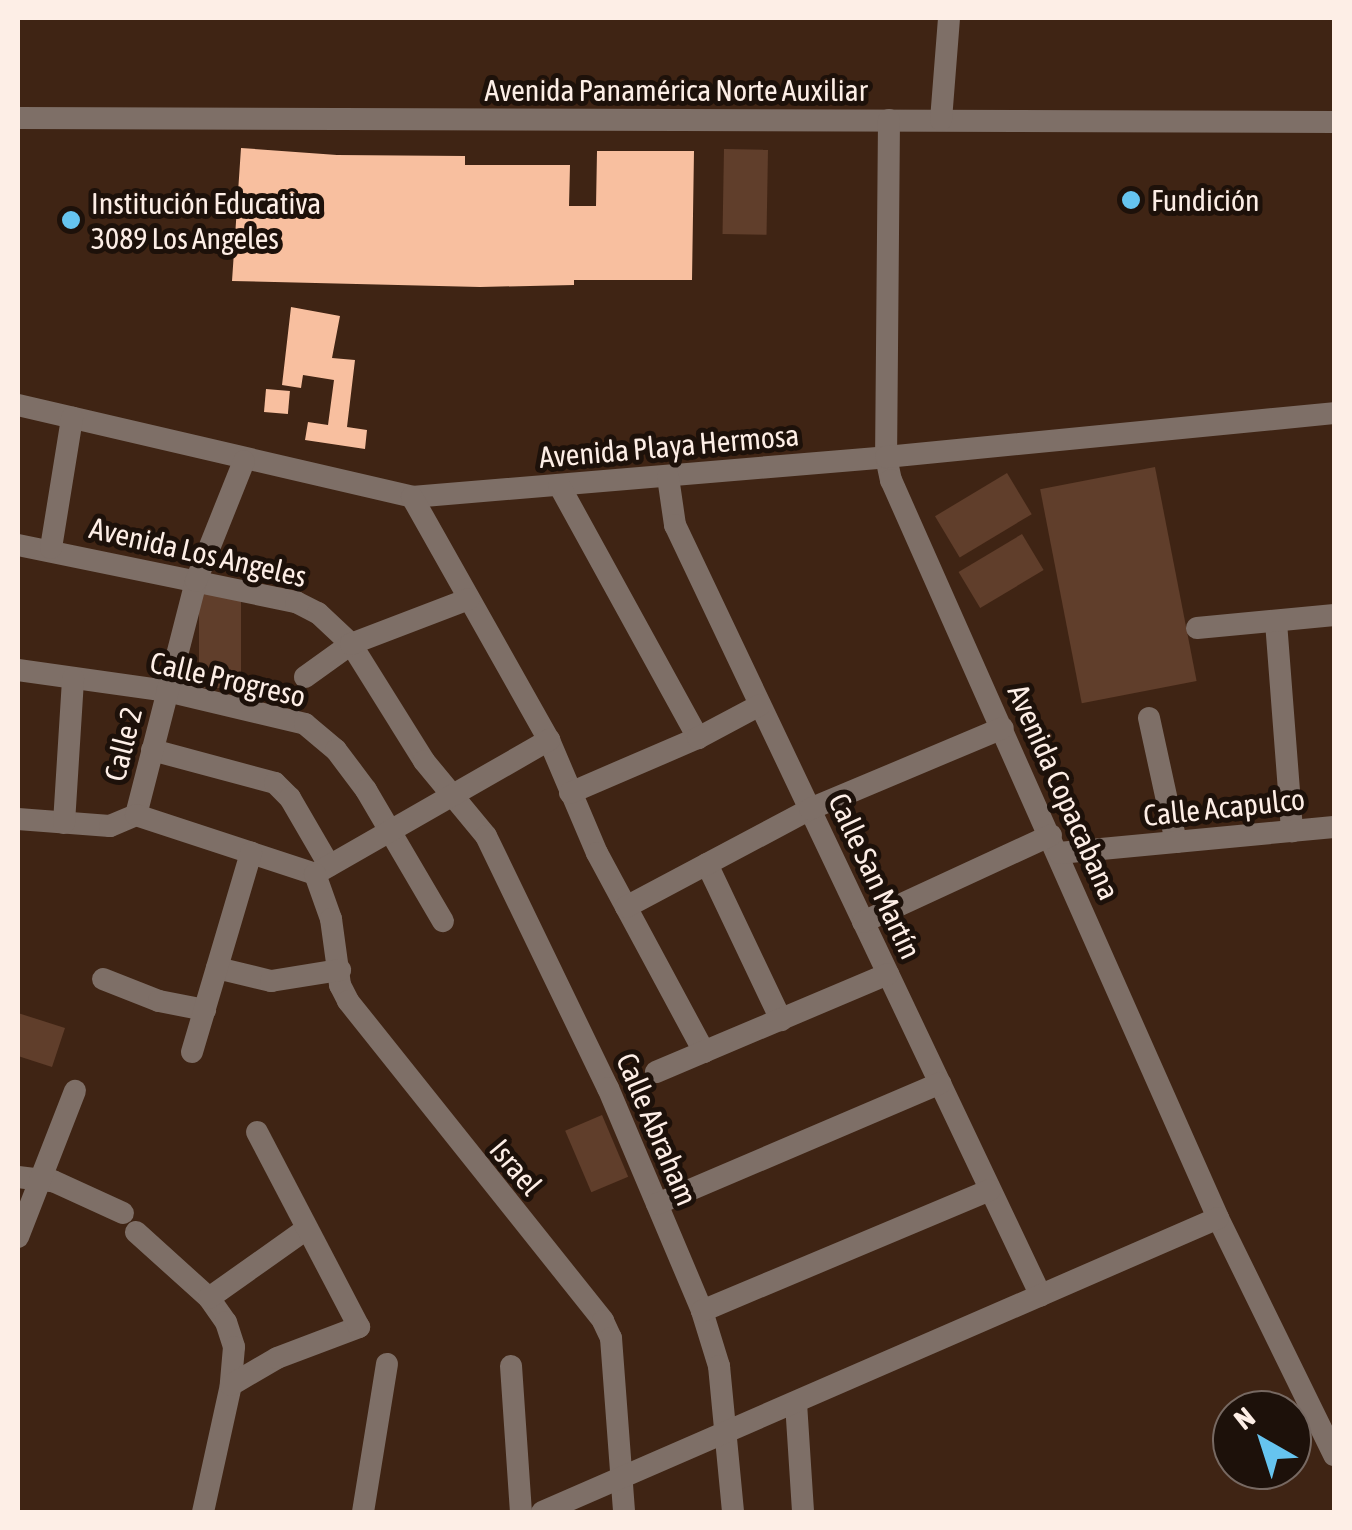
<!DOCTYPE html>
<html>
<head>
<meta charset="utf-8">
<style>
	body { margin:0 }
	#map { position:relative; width:1352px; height:1530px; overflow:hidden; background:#3f2414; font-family:"Asap Condensed",sans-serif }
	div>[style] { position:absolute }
	.green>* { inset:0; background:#603e2b; transform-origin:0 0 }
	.building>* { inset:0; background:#f8bf9f; transform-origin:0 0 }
	.minor>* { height:22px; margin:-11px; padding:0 11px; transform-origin:11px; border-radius:11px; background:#7e6f67 }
	.dots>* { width:28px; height:28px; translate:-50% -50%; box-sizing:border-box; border:5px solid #1d110a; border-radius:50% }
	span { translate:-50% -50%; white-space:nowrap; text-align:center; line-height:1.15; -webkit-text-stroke:10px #1d110a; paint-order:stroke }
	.street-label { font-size:30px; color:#fdeee6 }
	.poi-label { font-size:30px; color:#fdeee6 }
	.left { translate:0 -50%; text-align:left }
	.frame { position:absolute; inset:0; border:20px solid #fdeee6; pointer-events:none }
	.north { position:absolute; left:1212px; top:1390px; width:100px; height:100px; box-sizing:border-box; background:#1d110a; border:2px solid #776962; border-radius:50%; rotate:321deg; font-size:28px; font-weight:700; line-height:40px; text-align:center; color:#fdeee6 }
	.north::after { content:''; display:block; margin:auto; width:35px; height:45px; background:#66c4ef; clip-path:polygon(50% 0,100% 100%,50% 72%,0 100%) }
</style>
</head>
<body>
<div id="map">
	<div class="green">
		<i style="left:724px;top:149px;width:44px;height:85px;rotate:1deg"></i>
		<i style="left:1155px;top:467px;width:218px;height:117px;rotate:79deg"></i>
		<i style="left:1007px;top:473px;width:48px;height:84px;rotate:59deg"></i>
		<i style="left:1022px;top:534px;width:42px;height:74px;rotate:59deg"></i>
		<i style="left:199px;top:592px;width:42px;height:96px"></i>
		<i style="clip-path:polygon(18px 1013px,65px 1028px,52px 1067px,18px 1056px)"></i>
		<i style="left:602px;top:1115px;width:67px;height:40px;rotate:67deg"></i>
	</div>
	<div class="building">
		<i style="clip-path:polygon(241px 148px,337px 155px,465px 156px,465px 165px,570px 165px,569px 206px,596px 206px,597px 151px,694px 151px,692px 280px,574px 280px,574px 285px,480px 287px,232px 281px)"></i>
		<i style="clip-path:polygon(291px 307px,340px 316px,332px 358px,355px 360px,347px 427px,367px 430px,365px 449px,305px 440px,308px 422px,328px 425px,334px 380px,303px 375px,301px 388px,282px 385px)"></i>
		<i style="left:266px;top:389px;width:24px;height:23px;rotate:5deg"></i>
	</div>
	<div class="minor">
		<i style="left:18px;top:118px;width:1316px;rotate:0.17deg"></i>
		<i style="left:889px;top:120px;width:337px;rotate:90.5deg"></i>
		<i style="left:886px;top:457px;width:24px;rotate:78deg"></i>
		<i style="left:891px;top:480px;width:807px;rotate:66.1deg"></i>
		<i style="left:1218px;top:1218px;width:264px;rotate:63.9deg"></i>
		<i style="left:941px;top:120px;width:102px;rotate:-85.5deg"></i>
		<i style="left:18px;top:405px;width:405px;rotate:13.1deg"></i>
		<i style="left:412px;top:497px;width:476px;rotate:-4.8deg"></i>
		<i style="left:886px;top:457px;width:450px;rotate:-5.6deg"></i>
		<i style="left:668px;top:477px;width:49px;rotate:81.7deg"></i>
		<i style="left:675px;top:525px;width:853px;rotate:64.61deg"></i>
		<i style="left:559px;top:485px;width:289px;rotate:61.2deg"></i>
		<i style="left:412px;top:497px;width:279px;rotate:60.6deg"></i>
		<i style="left:549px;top:740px;width:123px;rotate:67deg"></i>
		<i style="left:597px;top:853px;width:226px;rotate:61.7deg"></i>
		<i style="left:18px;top:545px;width:284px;rotate:11.6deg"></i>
		<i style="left:296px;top:602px;width:25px;rotate:27deg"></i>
		<i style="left:318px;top:613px;width:45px;rotate:43.2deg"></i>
		<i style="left:351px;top:644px;width:138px;rotate:58deg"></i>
		<i style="left:424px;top:761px;width:97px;rotate:50.4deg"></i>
		<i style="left:486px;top:836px;width:280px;rotate:64.2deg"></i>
		<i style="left:608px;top:1088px;width:242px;rotate:67.1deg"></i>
		<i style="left:702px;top:1311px;width:58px;rotate:72.8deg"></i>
		<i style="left:719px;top:1366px;width:147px;rotate:84.5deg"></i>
		<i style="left:51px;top:548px;width:132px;rotate:-80.8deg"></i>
		<i style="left:1276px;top:622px;width:210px;rotate:85.6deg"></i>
		<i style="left:1197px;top:628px;width:138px;rotate:-5.4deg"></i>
		<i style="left:18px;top:670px;width:150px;rotate:8deg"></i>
		<i style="left:167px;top:691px;width:142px;rotate:13.4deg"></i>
		<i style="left:305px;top:724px;width:40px;rotate:40deg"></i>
		<i style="left:336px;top:750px;width:50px;rotate:53.1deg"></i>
		<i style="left:366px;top:790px;width:152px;rotate:59.6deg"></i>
		<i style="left:305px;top:677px;width:57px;rotate:-35.7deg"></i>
		<i style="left:351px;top:644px;width:126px;rotate:-20.9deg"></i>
		<i style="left:1149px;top:718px;width:127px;rotate:77.7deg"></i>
		<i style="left:152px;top:750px;width:127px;rotate:15deg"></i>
		<i style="left:275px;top:783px;width:21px;rotate:45deg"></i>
		<i style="left:290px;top:798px;width:78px;rotate:59.8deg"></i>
		<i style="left:570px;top:793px;width:139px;rotate:-23.3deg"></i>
		<i style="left:698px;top:738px;width:70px;rotate:-28deg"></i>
		<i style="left:136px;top:815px;width:242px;rotate:-75.6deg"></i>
		<i style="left:196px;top:581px;width:129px;rotate:-68.2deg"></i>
		<i style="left:18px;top:819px;width:92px;rotate:4.4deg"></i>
		<i style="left:110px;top:826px;width:28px;rotate:-23deg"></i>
		<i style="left:136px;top:815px;width:188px;rotate:18.2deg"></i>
		<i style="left:315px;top:874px;width:270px;rotate:-29.8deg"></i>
		<i style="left:64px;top:823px;width:145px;rotate:-86.4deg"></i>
		<i style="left:1059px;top:853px;width:276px;rotate:-5.4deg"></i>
		<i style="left:707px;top:864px;width:173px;rotate:64.6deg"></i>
		<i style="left:315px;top:874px;width:48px;rotate:70.4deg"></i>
		<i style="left:331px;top:919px;width:67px;rotate:82.2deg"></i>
		<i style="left:340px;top:985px;width:18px;rotate:63deg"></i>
		<i style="left:348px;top:1001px;width:409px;rotate:51.4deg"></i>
		<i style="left:603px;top:1321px;width:19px;rotate:65deg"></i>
		<i style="left:611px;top:1338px;width:174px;rotate:85.7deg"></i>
		<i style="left:626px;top:907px;width:208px;rotate:-28deg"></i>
		<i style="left:810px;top:809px;width:209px;rotate:-22.8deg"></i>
		<i style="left:863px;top:922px;width:207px;rotate:-24.8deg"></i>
		<i style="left:217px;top:968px;width:56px;rotate:13.5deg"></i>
		<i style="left:271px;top:981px;width:70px;rotate:-9.1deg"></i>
		<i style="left:103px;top:979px;width:60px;rotate:21.4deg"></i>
		<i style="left:159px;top:1001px;width:47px;rotate:11.1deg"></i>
		<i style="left:192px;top:1052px;width:208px;rotate:-73.5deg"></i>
		<i style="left:656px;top:1072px;width:252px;rotate:-22.9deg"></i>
		<i style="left:18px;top:1177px;width:35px;rotate:7deg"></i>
		<i style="left:53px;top:1181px;width:77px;rotate:24.6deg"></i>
		<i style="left:657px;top:1204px;width:308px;rotate:-23.1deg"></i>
		<i style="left:136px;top:1232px;width:98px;rotate:42.1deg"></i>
		<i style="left:209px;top:1298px;width:29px;rotate:55deg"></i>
		<i style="left:226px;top:1322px;width:26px;rotate:72deg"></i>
		<i style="left:234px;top:1347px;width:38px;rotate:95deg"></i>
		<i style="left:18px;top:1237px;width:157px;rotate:-68.7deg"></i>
		<i style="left:209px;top:1298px;width:118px;rotate:-35.3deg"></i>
		<i style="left:702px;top:1311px;width:312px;rotate:-22.8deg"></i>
		<i style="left:511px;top:1366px;width:146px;rotate:86.1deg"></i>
		<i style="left:796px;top:1403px;width:109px;rotate:86.3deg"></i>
		<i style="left:203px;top:1512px;width:130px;rotate:-77.6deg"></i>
		<i style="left:231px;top:1385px;width:53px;rotate:-30.4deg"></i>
		<i style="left:277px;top:1358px;width:88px;rotate:-20.7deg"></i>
		<i style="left:359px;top:1327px;width:220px;rotate:-117.6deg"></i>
		<i style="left:363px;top:1512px;width:150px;rotate:-80.8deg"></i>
		<i style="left:542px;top:1512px;width:737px;rotate:-23.5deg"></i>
	</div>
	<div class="dots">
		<i style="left:1131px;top:200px;background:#66c4ef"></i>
		<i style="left:71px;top:220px;background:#66c4ef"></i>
	</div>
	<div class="street-label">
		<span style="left:676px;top:90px">Avenida Panamérica Norte Auxiliar</span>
		<span style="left:669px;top:446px;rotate:-5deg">Avenida Playa Hermosa</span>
		<span style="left:198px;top:552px;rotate:13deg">Avenida Los Angeles</span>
		<span style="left:228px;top:679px;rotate:13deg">Calle Progreso</span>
		<span style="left:123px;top:744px;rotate:-76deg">Calle 2</span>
		<span style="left:1064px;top:792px;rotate:66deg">Avenida Copacabana</span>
		<span style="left:1224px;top:807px;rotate:-6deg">Calle Acapulco</span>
		<span style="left:875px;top:876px;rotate:65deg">Calle San Martín</span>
		<span style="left:657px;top:1129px;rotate:67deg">Calle Abraham</span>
		<span style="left:516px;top:1167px;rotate:50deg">Israel</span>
	</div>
	<div class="poi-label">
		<span class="left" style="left:1151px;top:200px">Fundición</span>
		<span class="left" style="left:91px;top:220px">Institución Educativa<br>3089 Los Angeles</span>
	</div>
	<div class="frame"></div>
	<div class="north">N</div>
</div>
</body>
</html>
